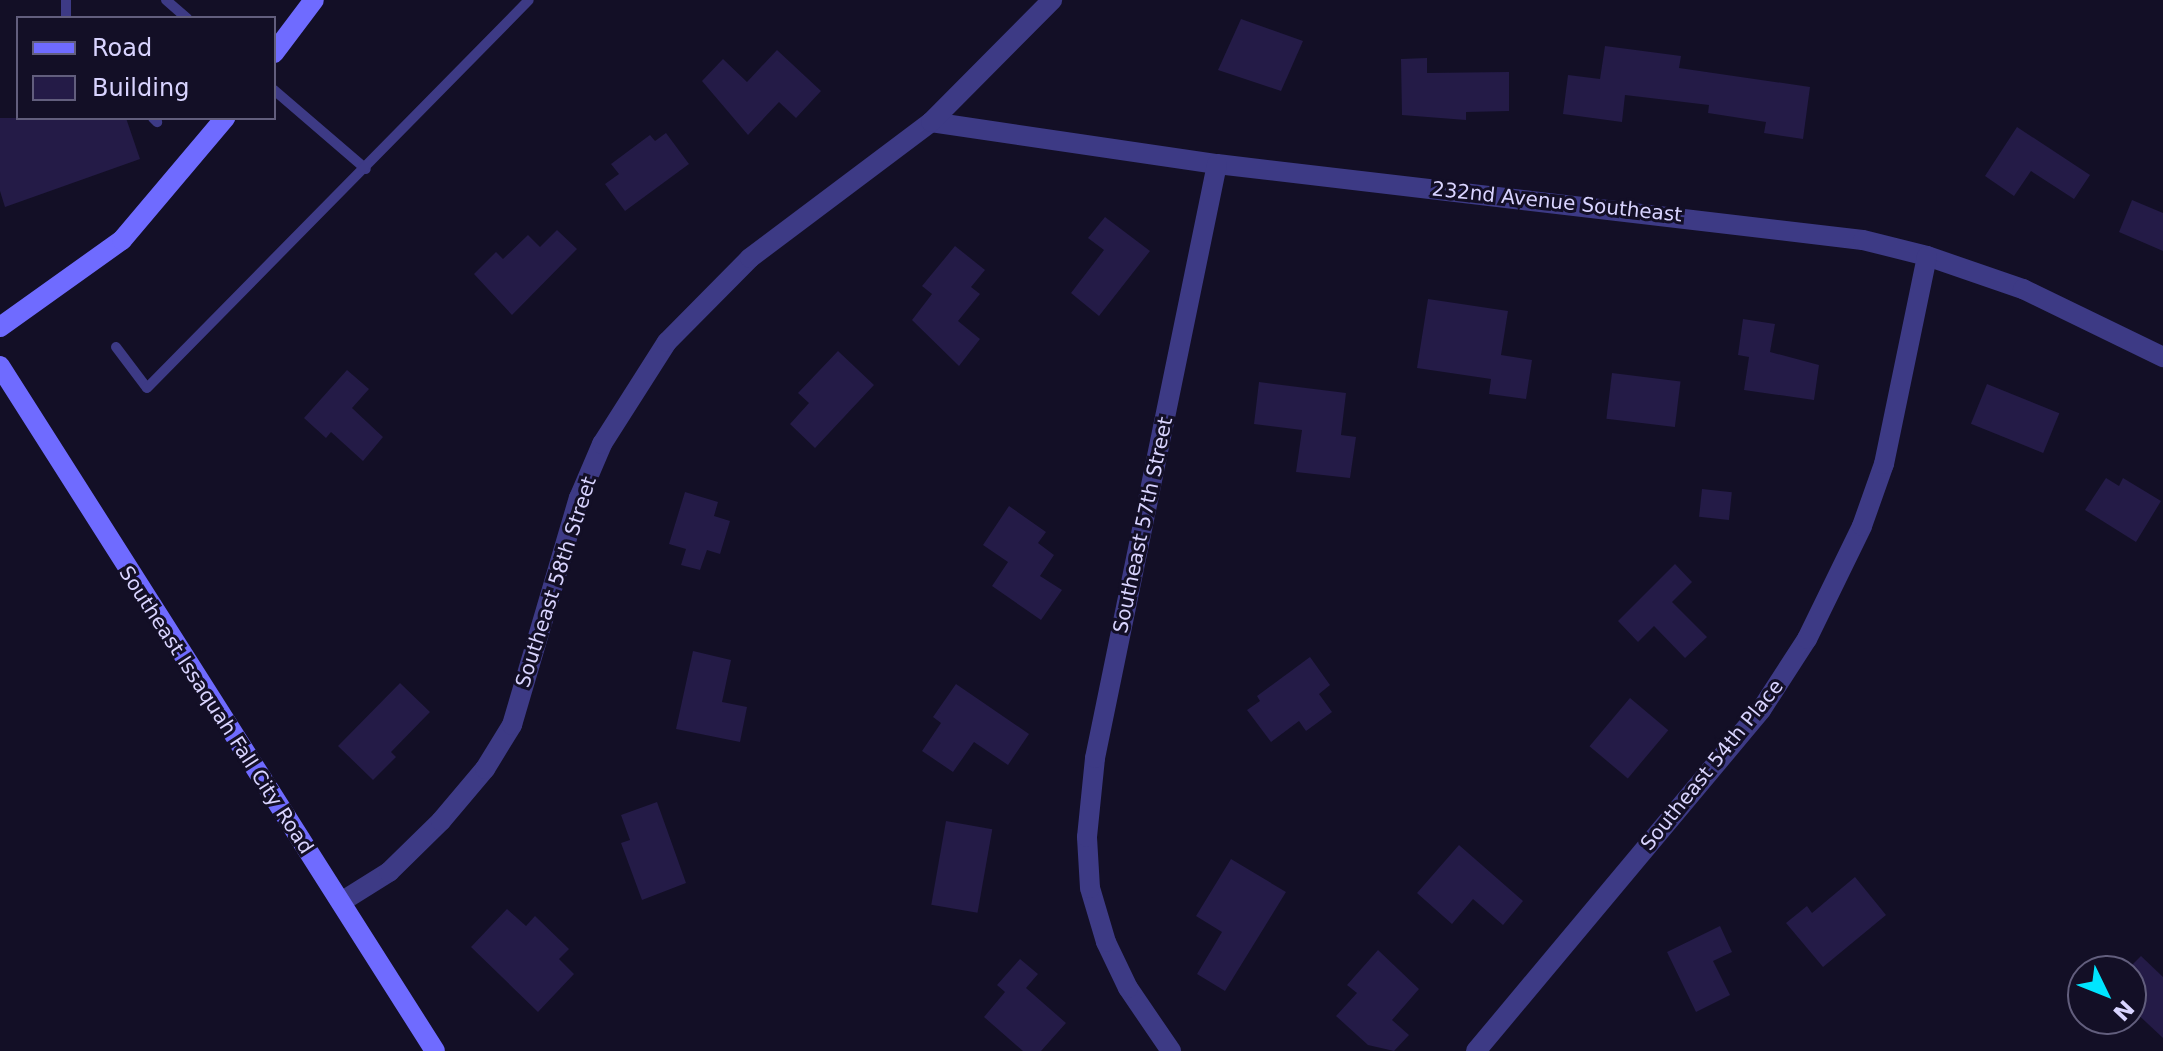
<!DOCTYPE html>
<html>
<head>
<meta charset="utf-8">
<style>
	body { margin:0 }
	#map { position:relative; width:2163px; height:1051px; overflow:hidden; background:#130f26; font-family:"DejaVu Sans",sans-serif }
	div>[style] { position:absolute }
	.building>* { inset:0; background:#241b47; transform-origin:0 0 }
	.lane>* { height:10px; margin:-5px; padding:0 5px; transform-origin:5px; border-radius:5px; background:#3d3a85 }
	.street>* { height:20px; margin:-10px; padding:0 10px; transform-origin:10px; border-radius:10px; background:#3d3a85 }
	.secondary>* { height:20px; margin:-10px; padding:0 10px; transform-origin:10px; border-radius:10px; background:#6f6bff }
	span { translate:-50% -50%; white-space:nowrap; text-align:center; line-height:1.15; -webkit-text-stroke:6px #130f26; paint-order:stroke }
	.street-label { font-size:20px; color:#d9d4ff }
	.legend { position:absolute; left:16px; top:16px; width:260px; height:104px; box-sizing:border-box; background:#130f26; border:2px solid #625e7d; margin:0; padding:10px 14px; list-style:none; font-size:24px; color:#d9d4ff }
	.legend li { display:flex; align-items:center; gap:16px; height:40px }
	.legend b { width:40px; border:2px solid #625e7d }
	.north { position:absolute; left:2067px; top:955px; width:80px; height:80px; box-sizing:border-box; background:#130f26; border:2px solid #625e7d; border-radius:50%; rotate:133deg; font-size:22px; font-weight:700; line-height:32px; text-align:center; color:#d9d4ff }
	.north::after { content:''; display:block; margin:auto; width:28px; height:36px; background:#00e5ff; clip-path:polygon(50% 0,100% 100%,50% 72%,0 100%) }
</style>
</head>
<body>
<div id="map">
	<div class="building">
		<i style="clip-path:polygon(1241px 19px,1303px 41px,1281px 91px,1218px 70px)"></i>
		<i style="clip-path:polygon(1605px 46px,1681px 56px,1679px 68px,1810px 87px,1803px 139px,1764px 133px,1766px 122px,1708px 113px,1709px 105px,1625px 95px,1622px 122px,1563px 114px,1568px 75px,1600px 79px)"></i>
		<i style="clip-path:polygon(777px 50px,821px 91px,796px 118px,779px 102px,748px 135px,702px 81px,723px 59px,747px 82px)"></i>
		<i style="clip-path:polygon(1427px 58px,1427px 73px,1509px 72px,1509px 111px,1466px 112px,1466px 120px,1402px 115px,1401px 59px)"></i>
		<i style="clip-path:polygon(0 118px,126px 118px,140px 159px,5px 207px,0 191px)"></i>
		<i style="clip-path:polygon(2017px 127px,2090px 175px,2074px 199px,2031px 171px,2014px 196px,1985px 176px)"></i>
		<i style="clip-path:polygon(666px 133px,689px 164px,625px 211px,605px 184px,619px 174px,611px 164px,650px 135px,655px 141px)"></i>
		<i style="clip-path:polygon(2132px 200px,2163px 213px,2163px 251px,2119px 232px)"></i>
		<i style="clip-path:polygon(1105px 217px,1150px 251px,1099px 316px,1071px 293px,1104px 250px,1088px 238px)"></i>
		<i style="clip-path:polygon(557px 230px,577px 249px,512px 315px,474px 274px,496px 252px,503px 259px,528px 235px,540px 247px)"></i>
		<i style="clip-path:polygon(955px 246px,985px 270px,971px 287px,980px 294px,958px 321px,980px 339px,959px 366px,912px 320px,932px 294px,922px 286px)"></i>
		<i style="clip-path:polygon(1428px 299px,1508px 311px,1501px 355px,1532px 360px,1526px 399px,1489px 394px,1491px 379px,1417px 368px)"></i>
		<i style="clip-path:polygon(1743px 319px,1775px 324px,1770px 352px,1819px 365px,1814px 400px,1744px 390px,1749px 357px,1738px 355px)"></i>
		<i style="clip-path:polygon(838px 351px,874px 385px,815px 448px,790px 424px,809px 403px,798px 393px)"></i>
		<i style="clip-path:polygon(347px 370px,369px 389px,352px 408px,383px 437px,363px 461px,331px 432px,326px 438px,304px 418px)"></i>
		<i style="left:1612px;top:373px;width:69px;height:46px;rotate:7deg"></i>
		<i style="clip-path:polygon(1259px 382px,1346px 393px,1341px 435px,1356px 437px,1350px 478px,1296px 472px,1302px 430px,1254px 424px)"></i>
		<i style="left:1987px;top:384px;width:78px;height:43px;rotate:22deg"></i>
		<i style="clip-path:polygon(2106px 478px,2119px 486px,2123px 478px,2161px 501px,2136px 542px,2085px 510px)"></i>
		<i style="left:1702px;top:489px;width:30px;height:28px;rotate:6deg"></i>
		<i style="clip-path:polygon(685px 492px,718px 502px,714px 516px,730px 521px,720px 554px,707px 550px,700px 570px,681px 565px,686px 549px,669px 544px)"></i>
		<i style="clip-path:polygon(1009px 506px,1046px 532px,1038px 543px,1054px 555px,1040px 576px,1062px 590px,1041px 620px,992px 586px,1008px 562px,983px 545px)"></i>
		<i style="clip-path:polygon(1675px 564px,1692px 582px,1672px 602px,1707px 637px,1685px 658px,1654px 626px,1638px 642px,1618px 621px)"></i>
		<i style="clip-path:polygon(693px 651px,731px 660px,722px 702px,747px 707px,740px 742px,676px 729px)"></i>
		<i style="clip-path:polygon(1310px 657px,1330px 685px,1319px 694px,1332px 712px,1306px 731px,1299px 721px,1271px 742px,1247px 710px,1260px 701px,1257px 696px)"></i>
		<i style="clip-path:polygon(400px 683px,430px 712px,391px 752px,396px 757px,373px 780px,338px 746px)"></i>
		<i style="clip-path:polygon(956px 684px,1029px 734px,1008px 765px,974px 742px,953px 772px,922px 751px,941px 723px,933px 717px)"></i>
		<i style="left:1630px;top:698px;width:50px;height:63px;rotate:40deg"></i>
		<i style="clip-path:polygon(657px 802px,686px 883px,642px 900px,621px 843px,630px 840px,621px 815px)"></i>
		<i style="left:946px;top:821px;width:47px;height:85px;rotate:10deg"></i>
		<i style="clip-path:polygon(1459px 845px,1523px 901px,1503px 925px,1473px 899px,1452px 924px,1417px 893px)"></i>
		<i style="clip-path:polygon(1231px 859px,1286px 892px,1225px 991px,1197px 974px,1222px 932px,1196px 916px)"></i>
		<i style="clip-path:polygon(1855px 877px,1886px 915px,1823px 967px,1786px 923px,1807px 906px,1812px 913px)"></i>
		<i style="clip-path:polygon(507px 909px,526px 926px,535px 916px,569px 949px,559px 959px,574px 974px,538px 1012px,471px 947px)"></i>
		<i style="clip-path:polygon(1720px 926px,1732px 952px,1713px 961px,1730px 995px,1696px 1012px,1667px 952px)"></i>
		<i style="clip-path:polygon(1378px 950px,1419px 989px,1392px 1020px,1409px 1035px,1394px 1051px,1368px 1045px,1336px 1016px,1357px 993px,1347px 985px)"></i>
		<i style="clip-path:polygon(2141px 956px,2163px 977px,2163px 1038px,2131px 1008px,2131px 966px)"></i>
		<i style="clip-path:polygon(1020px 959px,1038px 974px,1026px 988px,1066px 1023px,1041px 1051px,1023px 1051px,984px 1017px,1005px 992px,997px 985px)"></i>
	</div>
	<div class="lane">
		<i style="left:166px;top:0;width:28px;rotate:41deg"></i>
		<i style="left:66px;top:18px;width:18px;rotate:-90deg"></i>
		<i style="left:274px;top:90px;width:121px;rotate:40.7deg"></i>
		<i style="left:153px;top:118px;width:6px;rotate:45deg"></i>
		<i style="left:116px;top:347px;width:51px;rotate:52.9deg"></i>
		<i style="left:147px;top:388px;width:544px;rotate:-45.45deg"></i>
	</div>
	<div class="street">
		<i style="left:931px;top:122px;width:289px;rotate:8.4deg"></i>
		<i style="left:1217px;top:164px;width:650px;rotate:6.71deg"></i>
		<i style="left:1863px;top:240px;width:66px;rotate:14deg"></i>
		<i style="left:1927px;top:256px;width:102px;rotate:19deg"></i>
		<i style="left:2023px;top:289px;width:156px;rotate:25.9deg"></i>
		<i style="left:341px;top:902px;width:57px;rotate:-32deg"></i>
		<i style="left:389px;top:872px;width:73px;rotate:-44.4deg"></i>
		<i style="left:441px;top:821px;width:68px;rotate:-49.8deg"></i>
		<i style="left:485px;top:769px;width:52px;rotate:-58.5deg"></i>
		<i style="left:512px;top:725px;width:237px;rotate:-73.6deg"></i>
		<i style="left:579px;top:498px;width:59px;rotate:-66.9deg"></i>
		<i style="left:602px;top:444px;width:121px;rotate:-57.5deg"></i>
		<i style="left:667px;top:342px;width:118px;rotate:-45.3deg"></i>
		<i style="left:750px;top:258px;width:226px;rotate:-36.9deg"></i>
		<i style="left:931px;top:122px;width:172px;rotate:-45.2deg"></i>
		<i style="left:1171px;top:1051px;width:76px;rotate:-124.3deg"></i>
		<i style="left:1128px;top:988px;width:51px;rotate:-115.6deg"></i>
		<i style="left:1106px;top:942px;width:56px;rotate:-106.5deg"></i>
		<i style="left:1090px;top:888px;width:51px;rotate:-93.4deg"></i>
		<i style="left:1087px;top:837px;width:79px;rotate:-84.2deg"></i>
		<i style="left:1095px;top:758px;width:606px;rotate:-78.39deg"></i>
		<i style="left:1476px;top:1051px;width:444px;rotate:-50.1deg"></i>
		<i style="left:1761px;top:710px;width:85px;rotate:-57.1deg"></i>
		<i style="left:1807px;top:639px;width:126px;rotate:-64deg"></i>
		<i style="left:1862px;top:526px;width:66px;rotate:-70.5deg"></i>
		<i style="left:1884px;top:464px;width:212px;rotate:-78.3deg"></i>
	</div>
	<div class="secondary">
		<i style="left:274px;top:53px;width:66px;rotate:-53deg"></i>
		<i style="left:0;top:327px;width:150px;rotate:-35.5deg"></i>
		<i style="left:122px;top:240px;width:160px;rotate:-49.8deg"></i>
		<i style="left:0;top:366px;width:811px;rotate:57.58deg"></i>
	</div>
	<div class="street-label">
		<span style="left:1557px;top:202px;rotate:6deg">232nd Avenue Southeast</span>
		<span style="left:1143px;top:525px;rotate:-78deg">Southeast 57th Street</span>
		<span style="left:556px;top:582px;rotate:-72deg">Southeast 58th Street</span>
		<span style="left:216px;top:710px;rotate:57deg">Southeast Issaquah Fall City Road</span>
		<span style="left:1712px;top:765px;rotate:-51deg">Southeast 54th Place</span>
	</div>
	<ul class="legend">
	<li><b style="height:10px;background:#6f6bff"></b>Road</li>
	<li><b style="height:22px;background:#241b47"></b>Building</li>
	</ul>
	<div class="north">N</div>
</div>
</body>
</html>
